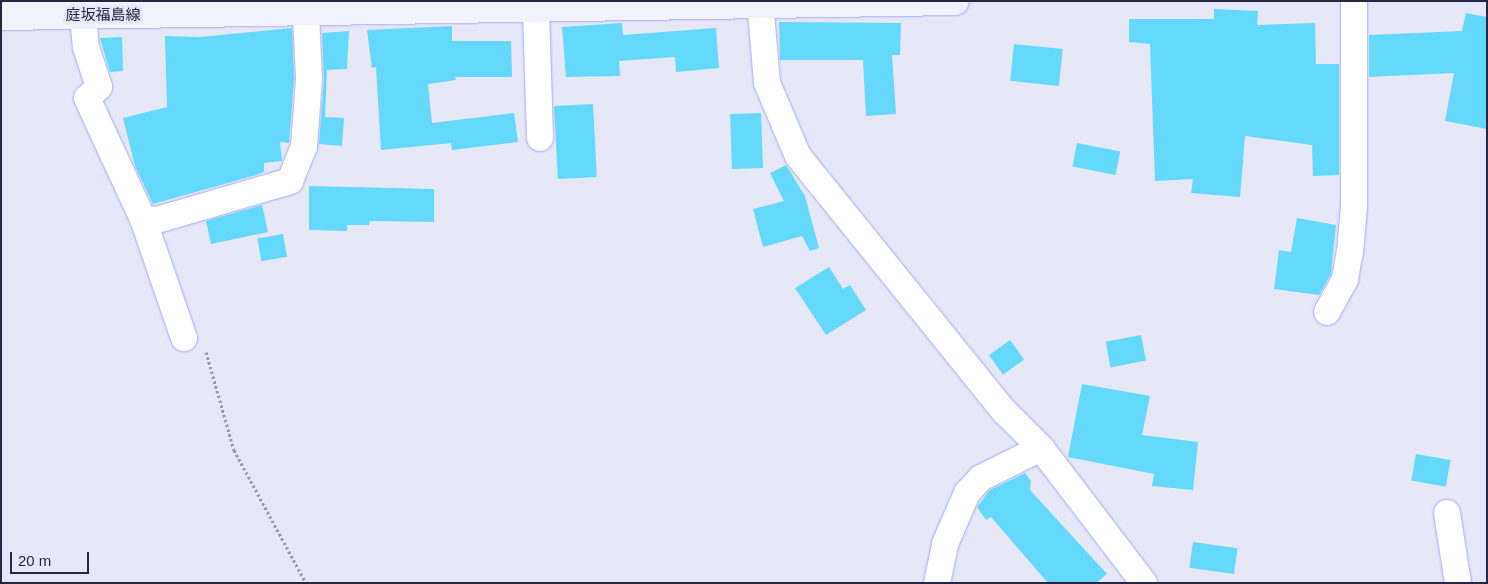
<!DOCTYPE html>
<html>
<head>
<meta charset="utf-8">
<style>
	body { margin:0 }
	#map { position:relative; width:1488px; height:584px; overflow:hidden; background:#e6e8f8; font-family:Helvetica,"Noto Sans JP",sans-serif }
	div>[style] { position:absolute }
	.building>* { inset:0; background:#64d9fc; transform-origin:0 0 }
	.path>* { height:3px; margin-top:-1.5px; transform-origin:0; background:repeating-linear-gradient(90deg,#999bb1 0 2.5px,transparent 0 5px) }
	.roads { filter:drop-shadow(0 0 1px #a5aaf6) drop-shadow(0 0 1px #a5aaf6) }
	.street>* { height:26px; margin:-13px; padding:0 13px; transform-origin:13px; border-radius:13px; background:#fff }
	.secondary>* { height:28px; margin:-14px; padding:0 14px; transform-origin:14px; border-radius:14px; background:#f1f2fb }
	span { translate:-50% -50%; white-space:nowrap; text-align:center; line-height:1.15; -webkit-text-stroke:5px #e6e8f8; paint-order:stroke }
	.street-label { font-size:15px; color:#252745 }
	.frame { position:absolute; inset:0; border:2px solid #252745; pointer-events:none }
	.scale { position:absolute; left:10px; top:552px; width:79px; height:22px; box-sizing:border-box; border:2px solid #252745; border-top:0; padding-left:6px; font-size:15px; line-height:18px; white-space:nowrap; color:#252745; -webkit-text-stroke:4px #e6e8f8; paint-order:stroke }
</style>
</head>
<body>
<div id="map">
	<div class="building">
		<i style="clip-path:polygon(1214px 9px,1258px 11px,1257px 25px,1315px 23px,1316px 64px,1339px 64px,1339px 175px,1313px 176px,1312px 145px,1245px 136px,1240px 197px,1191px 193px,1193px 179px,1155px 181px,1150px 44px,1129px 42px,1129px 19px,1214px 19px)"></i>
		<i style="clip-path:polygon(1466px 13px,1487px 17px,1487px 129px,1445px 121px,1454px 73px,1369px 77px,1369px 35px,1462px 31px)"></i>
		<i style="clip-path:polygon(779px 22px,901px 23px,900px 55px,892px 55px,896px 114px,866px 116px,863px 60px,780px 60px)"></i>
		<i style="clip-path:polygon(622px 23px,623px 35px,716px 28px,719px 68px,676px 72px,675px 57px,619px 61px,620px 76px,566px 77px,562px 27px)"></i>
		<i style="clip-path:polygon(452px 26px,452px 41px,511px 41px,512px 77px,455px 77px,456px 80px,428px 84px,432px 123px,514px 113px,518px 142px,452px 150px,451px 143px,381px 150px,376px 67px,372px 68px,367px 30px)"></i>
		<i style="clip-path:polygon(292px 28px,294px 79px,289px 143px,280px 142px,282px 161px,264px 163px,264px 172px,256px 175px,153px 204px,135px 166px,123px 118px,167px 107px,165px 36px,200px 37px)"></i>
		<i style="clip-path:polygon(349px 31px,347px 69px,327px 70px,325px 117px,344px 118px,342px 146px,319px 144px,324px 80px,322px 33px)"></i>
		<i style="clip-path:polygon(122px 37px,123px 71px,110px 72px,100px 38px)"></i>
		<i style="left:1014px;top:44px;width:49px;height:37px;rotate:6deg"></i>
		<i style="left:593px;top:104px;width:73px;height:39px;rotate:87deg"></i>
		<i style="left:761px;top:113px;width:55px;height:31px;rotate:88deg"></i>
		<i style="left:1077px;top:143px;width:44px;height:24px;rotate:11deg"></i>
		<i style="clip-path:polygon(786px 165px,805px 196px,819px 248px,810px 251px,802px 236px,763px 247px,753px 209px,784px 201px,770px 173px)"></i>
		<i style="clip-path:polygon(309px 186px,434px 189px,434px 222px,370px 221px,369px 225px,347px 225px,347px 231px,309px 230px)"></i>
		<i style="clip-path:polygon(262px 205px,268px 232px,211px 244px,206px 221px)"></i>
		<i style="clip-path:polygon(1297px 218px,1336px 225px,1331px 274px,1319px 295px,1274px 289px,1279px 250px,1291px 252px)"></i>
		<i style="left:283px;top:234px;width:23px;height:26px;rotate:80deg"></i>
		<i style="clip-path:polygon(829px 267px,843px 289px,850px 285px,866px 310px,826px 335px,795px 288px)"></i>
		<i style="left:1141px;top:335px;width:26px;height:36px;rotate:79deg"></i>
		<i style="left:1010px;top:340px;width:24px;height:26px;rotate:54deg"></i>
		<i style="clip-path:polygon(1082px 384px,1150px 396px,1142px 435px,1198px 442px,1193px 490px,1152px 486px,1154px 474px,1068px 457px)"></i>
		<i style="left:1416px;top:454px;width:35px;height:27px;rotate:10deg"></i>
		<i style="clip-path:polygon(1025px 473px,1031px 481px,1030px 490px,1107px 574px,1096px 583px,1048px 583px,991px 517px,986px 520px,977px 507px,990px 490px)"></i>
		<i style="left:1193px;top:542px;width:45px;height:26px;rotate:8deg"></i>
	</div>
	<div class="path">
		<i style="left:206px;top:352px;width:102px;rotate:74.1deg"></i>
		<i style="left:234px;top:450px;width:151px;rotate:61.6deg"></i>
	</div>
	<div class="roads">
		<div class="street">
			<i style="left:760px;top:1px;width:82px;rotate:85.1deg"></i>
			<i style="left:767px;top:83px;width:79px;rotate:67deg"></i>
			<i style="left:798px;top:156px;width:328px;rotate:51.1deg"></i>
			<i style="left:1004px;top:411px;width:52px;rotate:45deg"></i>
			<i style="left:1041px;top:448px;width:170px;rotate:52.7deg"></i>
			<i style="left:536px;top:10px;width:128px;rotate:88.2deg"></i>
			<i style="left:83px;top:15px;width:32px;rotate:85deg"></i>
			<i style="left:86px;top:47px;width:42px;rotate:72deg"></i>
			<i style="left:99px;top:87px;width:16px;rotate:137deg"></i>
			<i style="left:87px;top:98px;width:133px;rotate:65.2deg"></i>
			<i style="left:143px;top:219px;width:126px;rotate:71deg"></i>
			<i style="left:143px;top:219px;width:14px;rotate:4deg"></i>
			<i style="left:157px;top:220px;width:139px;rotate:-16.3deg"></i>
			<i style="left:290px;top:181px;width:37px;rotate:-68deg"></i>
			<i style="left:304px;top:147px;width:68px;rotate:-85.8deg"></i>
			<i style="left:309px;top:79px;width:66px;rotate:-92.6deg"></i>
			<i style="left:1327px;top:312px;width:38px;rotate:-61deg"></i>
			<i style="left:1345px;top:279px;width:27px;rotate:-80deg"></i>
			<i style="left:1350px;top:252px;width:46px;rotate:-85deg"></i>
			<i style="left:1354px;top:206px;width:205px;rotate:-90deg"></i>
			<i style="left:1447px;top:513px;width:71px;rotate:81.1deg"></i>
			<i style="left:937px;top:583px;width:40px;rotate:-78deg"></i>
			<i style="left:945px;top:544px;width:56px;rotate:-66.7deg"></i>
			<i style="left:967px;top:493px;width:21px;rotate:-47deg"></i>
			<i style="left:981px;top:478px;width:67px;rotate:-26.6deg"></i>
		</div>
		<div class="secondary">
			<i style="left:1px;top:16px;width:954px;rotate:-0.9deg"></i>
		</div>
	</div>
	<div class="street-label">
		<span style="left:103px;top:15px">庭坂福島線</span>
	</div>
	<div class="frame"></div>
	<div class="scale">20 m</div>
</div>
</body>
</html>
